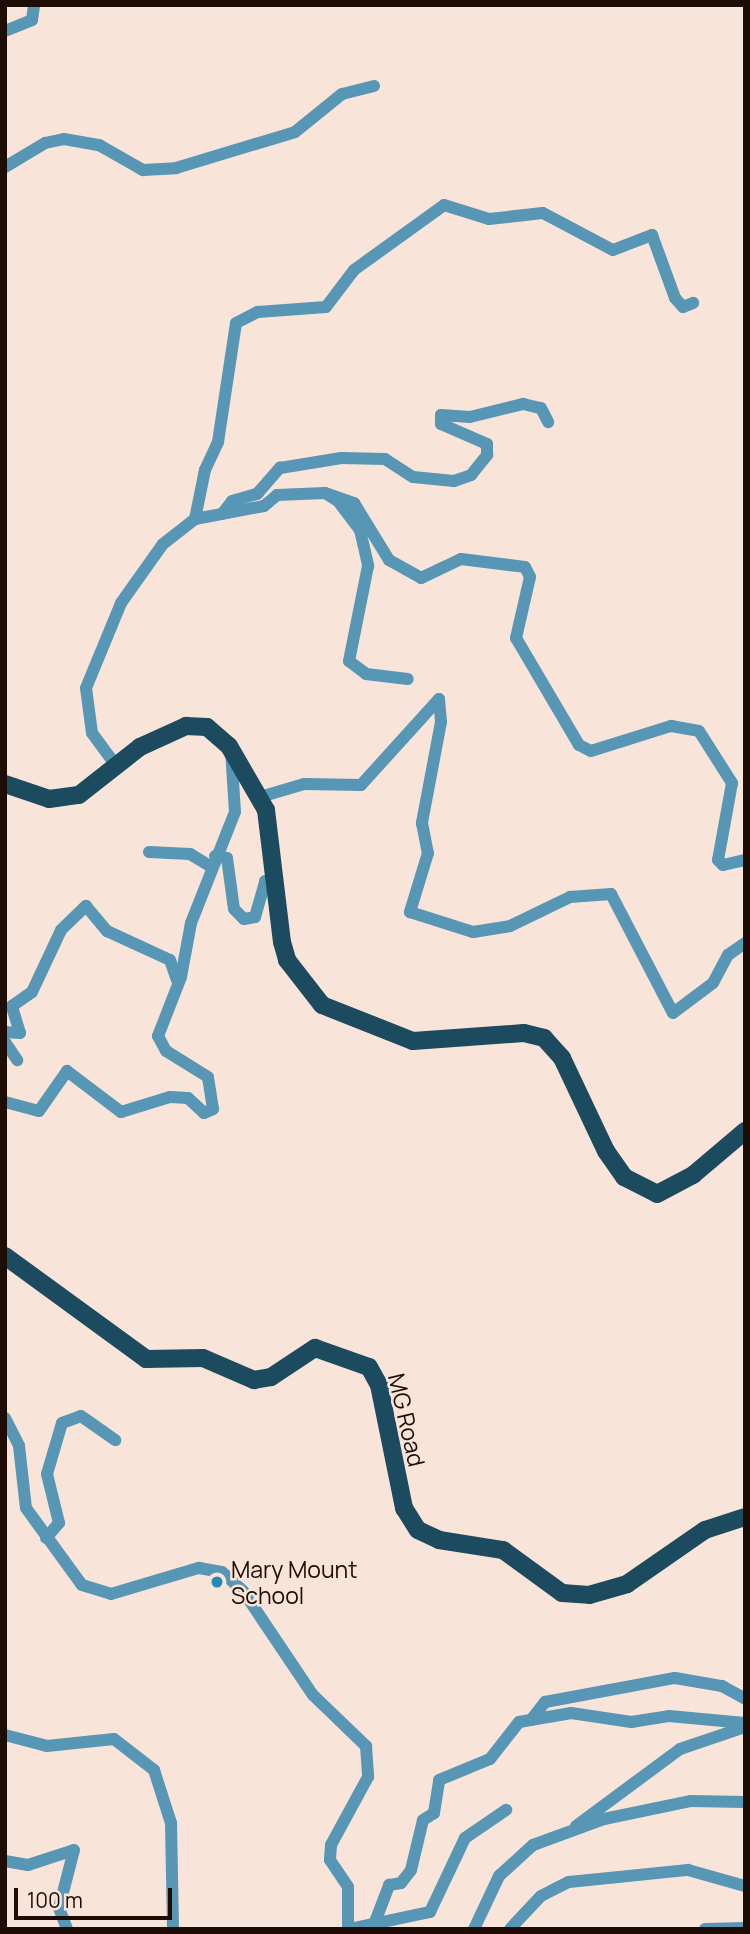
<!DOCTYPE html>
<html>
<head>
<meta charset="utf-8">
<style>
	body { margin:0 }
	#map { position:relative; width:750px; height:1934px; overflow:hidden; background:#f9e4d9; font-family:Manrope,sans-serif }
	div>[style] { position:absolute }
	.street>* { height:12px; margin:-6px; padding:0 6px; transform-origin:6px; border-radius:6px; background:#5796b4 }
	.primary>* { height:18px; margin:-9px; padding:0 9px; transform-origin:9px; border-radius:9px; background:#1c4a5e }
	.dots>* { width:19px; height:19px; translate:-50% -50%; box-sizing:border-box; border:4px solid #f9e4d9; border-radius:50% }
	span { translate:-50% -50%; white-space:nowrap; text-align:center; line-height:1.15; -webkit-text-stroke:5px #f9e4d9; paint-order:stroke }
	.street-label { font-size:23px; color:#1e0d04 }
	.poi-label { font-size:23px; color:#1e0d04 }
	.left { translate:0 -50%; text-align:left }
	.frame { position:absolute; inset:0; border:7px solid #1e0d04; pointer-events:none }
	.scale { position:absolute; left:14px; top:1888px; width:158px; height:32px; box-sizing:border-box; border:4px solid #1e0d04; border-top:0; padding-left:9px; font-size:21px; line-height:24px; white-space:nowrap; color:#1e0d04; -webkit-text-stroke:5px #f9e4d9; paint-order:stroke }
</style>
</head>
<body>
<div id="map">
	<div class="street">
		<i style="left:5px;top:31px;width:29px;rotate:-22deg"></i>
		<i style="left:32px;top:20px;width:15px;rotate:-82deg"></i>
		<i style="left:5px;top:167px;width:47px;rotate:-31deg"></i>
		<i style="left:45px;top:143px;width:19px;rotate:-12deg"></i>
		<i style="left:64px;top:139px;width:36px;rotate:10deg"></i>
		<i style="left:99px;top:145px;width:51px;rotate:29.6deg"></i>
		<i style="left:143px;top:170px;width:33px;rotate:-3deg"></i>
		<i style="left:176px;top:168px;width:124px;rotate:-16.8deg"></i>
		<i style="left:295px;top:132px;width:60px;rotate:-39deg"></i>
		<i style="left:342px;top:94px;width:33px;rotate:-14deg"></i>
		<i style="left:325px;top:493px;width:31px;rotate:19deg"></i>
		<i style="left:354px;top:503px;width:67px;rotate:58.4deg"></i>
		<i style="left:389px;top:560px;width:37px;rotate:29deg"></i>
		<i style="left:421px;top:578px;width:44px;rotate:-25.4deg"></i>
		<i style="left:461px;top:559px;width:64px;rotate:7.1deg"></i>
		<i style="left:525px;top:567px;width:11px;rotate:63deg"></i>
		<i style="left:530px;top:577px;width:63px;rotate:102.9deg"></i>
		<i style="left:516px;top:638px;width:124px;rotate:59.5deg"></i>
		<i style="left:579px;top:745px;width:13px;rotate:27deg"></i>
		<i style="left:591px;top:751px;width:84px;rotate:-17.4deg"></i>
		<i style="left:671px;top:726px;width:28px;rotate:10deg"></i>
		<i style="left:699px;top:731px;width:62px;rotate:57.6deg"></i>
		<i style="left:732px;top:783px;width:78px;rotate:100.3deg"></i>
		<i style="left:718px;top:860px;width:7px;rotate:45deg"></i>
		<i style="left:723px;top:865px;width:23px;rotate:-13deg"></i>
		<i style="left:222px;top:514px;width:16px;rotate:-52deg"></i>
		<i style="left:232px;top:501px;width:26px;rotate:-16deg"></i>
		<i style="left:257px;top:494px;width:35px;rotate:-49deg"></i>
		<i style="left:280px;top:468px;width:62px;rotate:-9.3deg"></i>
		<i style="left:341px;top:458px;width:44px;rotate:1.3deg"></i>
		<i style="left:385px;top:459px;width:33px;rotate:33deg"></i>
		<i style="left:413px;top:477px;width:41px;rotate:5.6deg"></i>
		<i style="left:454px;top:481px;width:18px;rotate:-19deg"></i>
		<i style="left:471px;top:475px;width:26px;rotate:-51deg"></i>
		<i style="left:487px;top:455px;width:11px;rotate:-90deg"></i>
		<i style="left:487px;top:444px;width:50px;rotate:-156.5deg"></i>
		<i style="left:441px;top:424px;width:9px;rotate:-90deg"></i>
		<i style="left:441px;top:415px;width:29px;rotate:4deg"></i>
		<i style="left:470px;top:417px;width:55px;rotate:-13.8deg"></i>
		<i style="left:523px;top:404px;width:18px;rotate:13deg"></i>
		<i style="left:541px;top:408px;width:16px;rotate:63deg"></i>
		<i style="left:195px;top:519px;width:70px;rotate:-10.7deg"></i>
		<i style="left:264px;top:506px;width:17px;rotate:-40deg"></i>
		<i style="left:277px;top:495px;width:48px;rotate:-2.4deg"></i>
		<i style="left:325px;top:493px;width:15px;rotate:32deg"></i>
		<i style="left:338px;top:501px;width:36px;rotate:53deg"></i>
		<i style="left:360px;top:530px;width:37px;rotate:77deg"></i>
		<i style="left:368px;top:566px;width:97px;rotate:101.3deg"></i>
		<i style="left:349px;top:661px;width:21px;rotate:37deg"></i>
		<i style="left:366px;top:674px;width:42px;rotate:6.8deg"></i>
		<i style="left:117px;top:767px;width:42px;rotate:-126.3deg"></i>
		<i style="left:92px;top:733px;width:45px;rotate:-97.6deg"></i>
		<i style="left:86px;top:688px;width:92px;rotate:-67.6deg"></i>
		<i style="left:121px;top:603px;width:72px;rotate:-54.6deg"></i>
		<i style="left:163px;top:544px;width:41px;rotate:-38deg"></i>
		<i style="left:195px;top:519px;width:50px;rotate:-78.5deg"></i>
		<i style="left:205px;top:470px;width:31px;rotate:-65deg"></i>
		<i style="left:218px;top:442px;width:120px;rotate:-81.4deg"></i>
		<i style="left:236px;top:323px;width:25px;rotate:-27deg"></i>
		<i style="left:258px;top:312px;width:68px;rotate:-4.2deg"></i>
		<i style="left:326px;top:307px;width:46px;rotate:-52.9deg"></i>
		<i style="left:354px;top:270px;width:111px;rotate:-35.8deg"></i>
		<i style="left:444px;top:205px;width:47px;rotate:17.3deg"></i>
		<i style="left:489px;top:219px;width:54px;rotate:-6.3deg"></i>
		<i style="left:543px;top:213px;width:79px;rotate:27.9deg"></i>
		<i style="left:613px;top:250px;width:42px;rotate:-21deg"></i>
		<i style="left:652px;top:235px;width:67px;rotate:69.9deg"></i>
		<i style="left:675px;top:298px;width:12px;rotate:48deg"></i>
		<i style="left:683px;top:307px;width:11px;rotate:-22deg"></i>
		<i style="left:260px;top:797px;width:46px;rotate:-16.5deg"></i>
		<i style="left:304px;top:784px;width:57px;rotate:1deg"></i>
		<i style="left:361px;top:785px;width:116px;rotate:-47.8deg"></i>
		<i style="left:439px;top:699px;width:23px;rotate:85deg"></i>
		<i style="left:441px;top:722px;width:103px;rotate:100.7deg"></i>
		<i style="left:422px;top:823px;width:31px;rotate:79deg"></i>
		<i style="left:428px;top:853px;width:62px;rotate:107deg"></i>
		<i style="left:410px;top:912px;width:66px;rotate:17.6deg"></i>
		<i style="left:473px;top:932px;width:37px;rotate:-9deg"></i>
		<i style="left:510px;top:926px;width:67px;rotate:-25.8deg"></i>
		<i style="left:570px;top:897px;width:41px;rotate:-4.2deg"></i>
		<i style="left:611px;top:894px;width:134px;rotate:62.5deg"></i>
		<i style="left:673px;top:1013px;width:50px;rotate:-36.9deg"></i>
		<i style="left:713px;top:983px;width:32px;rotate:-62deg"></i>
		<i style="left:728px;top:955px;width:21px;rotate:-35deg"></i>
		<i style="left:149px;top:852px;width:41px;rotate:2.8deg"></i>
		<i style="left:190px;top:854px;width:26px;rotate:31deg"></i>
		<i style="left:215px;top:856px;width:12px;rotate:9deg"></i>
		<i style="left:227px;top:858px;width:51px;rotate:82.2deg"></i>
		<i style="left:234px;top:909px;width:14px;rotate:45deg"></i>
		<i style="left:244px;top:919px;width:11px;rotate:-10deg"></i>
		<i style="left:255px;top:917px;width:37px;rotate:-74deg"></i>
		<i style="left:265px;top:881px;width:12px;rotate:-5deg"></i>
		<i style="left:5px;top:1032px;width:15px;rotate:4deg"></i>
		<i style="left:20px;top:1033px;width:28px;rotate:-107deg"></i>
		<i style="left:12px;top:1006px;width:24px;rotate:-35deg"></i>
		<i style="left:32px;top:992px;width:68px;rotate:-64.9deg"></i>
		<i style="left:61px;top:930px;width:35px;rotate:-44deg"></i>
		<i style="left:86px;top:906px;width:33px;rotate:50deg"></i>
		<i style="left:107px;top:931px;width:69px;rotate:24.7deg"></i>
		<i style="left:170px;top:960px;width:21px;rotate:71deg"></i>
		<i style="left:5px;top:1042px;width:22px;rotate:56deg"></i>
		<i style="left:5px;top:1102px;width:35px;rotate:15deg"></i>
		<i style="left:39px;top:1111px;width:49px;rotate:-55deg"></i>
		<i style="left:67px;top:1071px;width:68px;rotate:37.2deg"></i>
		<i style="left:121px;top:1112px;width:51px;rotate:-17deg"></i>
		<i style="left:170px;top:1097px;width:18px;rotate:3deg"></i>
		<i style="left:188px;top:1098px;width:22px;rotate:43deg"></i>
		<i style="left:204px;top:1113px;width:10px;rotate:-24deg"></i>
		<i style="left:213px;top:1109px;width:32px;rotate:-99deg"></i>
		<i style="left:208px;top:1077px;width:49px;rotate:-148.2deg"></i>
		<i style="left:166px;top:1051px;width:17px;rotate:-118deg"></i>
		<i style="left:158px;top:1036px;width:63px;rotate:-68.7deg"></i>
		<i style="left:181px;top:977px;width:55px;rotate:-79.5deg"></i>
		<i style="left:191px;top:923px;width:119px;rotate:-68.4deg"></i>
		<i style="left:235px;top:812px;width:62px;rotate:-93.7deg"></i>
		<i style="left:5px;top:1418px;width:31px;rotate:63deg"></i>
		<i style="left:19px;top:1446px;width:62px;rotate:83.6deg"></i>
		<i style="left:26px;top:1508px;width:95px;rotate:54deg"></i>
		<i style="left:82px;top:1585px;width:30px;rotate:17deg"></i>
		<i style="left:111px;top:1594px;width:92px;rotate:-16.5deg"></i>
		<i style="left:199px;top:1568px;width:23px;rotate:10deg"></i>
		<i style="left:222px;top:1572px;width:28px;rotate:42deg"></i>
		<i style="left:243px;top:1591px;width:125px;rotate:56.1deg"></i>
		<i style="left:313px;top:1695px;width:74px;rotate:43.9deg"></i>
		<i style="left:366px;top:1746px;width:31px;rotate:86deg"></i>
		<i style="left:368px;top:1777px;width:77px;rotate:118.6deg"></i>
		<i style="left:331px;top:1845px;width:15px;rotate:94deg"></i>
		<i style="left:330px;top:1860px;width:32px;rotate:56deg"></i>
		<i style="left:348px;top:1887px;width:39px;rotate:90deg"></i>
		<i style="left:46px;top:1538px;width:20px;rotate:-49deg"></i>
		<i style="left:59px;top:1523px;width:50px;rotate:-103.8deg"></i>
		<i style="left:47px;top:1474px;width:53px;rotate:-73.6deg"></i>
		<i style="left:62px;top:1423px;width:20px;rotate:-20deg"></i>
		<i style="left:81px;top:1416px;width:42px;rotate:35.2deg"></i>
		<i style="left:531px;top:1720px;width:23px;rotate:-52deg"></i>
		<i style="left:545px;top:1702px;width:132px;rotate:-10.5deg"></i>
		<i style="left:675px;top:1678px;width:48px;rotate:9.7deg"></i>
		<i style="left:722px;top:1686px;width:26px;rotate:29deg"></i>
		<i style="left:5px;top:1735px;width:43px;rotate:14.7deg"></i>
		<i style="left:47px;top:1746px;width:67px;rotate:-6deg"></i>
		<i style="left:114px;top:1739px;width:51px;rotate:37.8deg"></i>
		<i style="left:154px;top:1770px;width:56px;rotate:72.2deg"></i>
		<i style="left:171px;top:1823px;width:106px;rotate:88.9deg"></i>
		<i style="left:576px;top:1826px;width:129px;rotate:-36.5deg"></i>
		<i style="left:680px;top:1749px;width:69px;rotate:-18.7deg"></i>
		<i style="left:5px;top:1861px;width:23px;rotate:10deg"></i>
		<i style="left:28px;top:1865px;width:48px;rotate:-18.1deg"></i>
		<i style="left:74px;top:1850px;width:60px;rotate:104.5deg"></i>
		<i style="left:59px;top:1908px;width:22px;rotate:69deg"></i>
		<i style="left:375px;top:1922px;width:40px;rotate:-69deg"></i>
		<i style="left:389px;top:1885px;width:12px;rotate:-9deg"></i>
		<i style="left:401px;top:1883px;width:16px;rotate:-52deg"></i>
		<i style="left:411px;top:1870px;width:51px;rotate:-76.5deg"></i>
		<i style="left:423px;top:1820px;width:13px;rotate:-32deg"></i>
		<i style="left:434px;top:1813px;width:33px;rotate:-81deg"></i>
		<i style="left:439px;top:1780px;width:55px;rotate:-22.4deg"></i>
		<i style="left:490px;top:1759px;width:47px;rotate:-51.9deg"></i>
		<i style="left:519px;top:1722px;width:53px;rotate:-9.8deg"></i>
		<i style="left:571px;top:1713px;width:61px;rotate:8.5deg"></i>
		<i style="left:631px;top:1722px;width:38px;rotate:-9deg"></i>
		<i style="left:669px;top:1716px;width:76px;rotate:5.3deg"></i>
		<i style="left:349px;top:1929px;width:83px;rotate:-11.9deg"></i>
		<i style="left:430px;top:1912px;width:82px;rotate:-64.7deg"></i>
		<i style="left:465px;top:1838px;width:50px;rotate:-34.3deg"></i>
		<i style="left:474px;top:1929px;width:59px;rotate:-64.7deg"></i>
		<i style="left:499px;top:1876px;width:46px;rotate:-42.4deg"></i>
		<i style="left:533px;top:1845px;width:76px;rotate:-20.1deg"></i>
		<i style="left:604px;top:1819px;width:89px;rotate:-11.7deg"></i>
		<i style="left:691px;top:1801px;width:54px;rotate:1.1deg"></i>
		<i style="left:510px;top:1929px;width:45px;rotate:-46.8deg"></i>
		<i style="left:541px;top:1896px;width:31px;rotate:-27deg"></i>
		<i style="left:569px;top:1882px;width:120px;rotate:-5.8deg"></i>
		<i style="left:688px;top:1870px;width:59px;rotate:15.7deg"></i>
		<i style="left:705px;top:1929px;width:40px;rotate:-1.4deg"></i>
	</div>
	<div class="primary">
		<i style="left:5px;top:784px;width:46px;rotate:18.8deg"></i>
		<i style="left:49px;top:799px;width:30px;rotate:-8deg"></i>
		<i style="left:79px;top:795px;width:78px;rotate:-38.2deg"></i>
		<i style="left:140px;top:747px;width:51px;rotate:-24.5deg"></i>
		<i style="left:186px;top:726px;width:21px;rotate:3deg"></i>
		<i style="left:207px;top:727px;width:29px;rotate:41deg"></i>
		<i style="left:229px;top:746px;width:74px;rotate:60deg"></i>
		<i style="left:266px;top:810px;width:133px;rotate:83.1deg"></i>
		<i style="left:282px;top:942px;width:19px;rotate:74deg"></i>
		<i style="left:287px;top:960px;width:57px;rotate:52.1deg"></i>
		<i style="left:322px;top:1005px;width:98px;rotate:21.6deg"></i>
		<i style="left:413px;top:1041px;width:111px;rotate:-4.1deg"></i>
		<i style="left:524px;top:1033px;width:21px;rotate:14deg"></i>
		<i style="left:544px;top:1038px;width:27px;rotate:48deg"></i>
		<i style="left:562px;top:1058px;width:103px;rotate:64.7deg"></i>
		<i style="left:606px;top:1151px;width:32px;rotate:55deg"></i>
		<i style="left:624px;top:1177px;width:37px;rotate:27deg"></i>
		<i style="left:657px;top:1194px;width:41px;rotate:-27.8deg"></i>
		<i style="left:693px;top:1175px;width:68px;rotate:-40.2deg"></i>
		<i style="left:5px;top:1256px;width:175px;rotate:36.1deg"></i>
		<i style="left:146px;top:1359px;width:57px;rotate:-1deg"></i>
		<i style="left:203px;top:1358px;width:56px;rotate:23.3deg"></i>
		<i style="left:254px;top:1380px;width:17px;rotate:-10deg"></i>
		<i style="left:271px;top:1377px;width:53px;rotate:-33.4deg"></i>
		<i style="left:315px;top:1348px;width:57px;rotate:19.4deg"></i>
		<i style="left:369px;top:1367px;width:21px;rotate:61deg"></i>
		<i style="left:379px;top:1385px;width:126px;rotate:78.5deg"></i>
		<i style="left:404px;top:1508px;width:26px;rotate:58deg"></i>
		<i style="left:418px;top:1530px;width:23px;rotate:25deg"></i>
		<i style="left:439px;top:1540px;width:65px;rotate:8.9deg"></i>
		<i style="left:503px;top:1550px;width:73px;rotate:36.1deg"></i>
		<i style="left:562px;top:1593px;width:27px;rotate:4deg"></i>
		<i style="left:589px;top:1595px;width:40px;rotate:-16deg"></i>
		<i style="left:627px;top:1584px;width:95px;rotate:-34.7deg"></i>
		<i style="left:705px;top:1530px;width:42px;rotate:-18deg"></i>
	</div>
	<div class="dots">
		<i style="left:217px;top:1582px;background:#238ab2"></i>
	</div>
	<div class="street-label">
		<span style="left:407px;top:1420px;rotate:77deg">MG Road</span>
	</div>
	<div class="poi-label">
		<span class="left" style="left:231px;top:1582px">Mary Mount<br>School</span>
	</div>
	<div class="frame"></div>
	<div class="scale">100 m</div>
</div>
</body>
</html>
